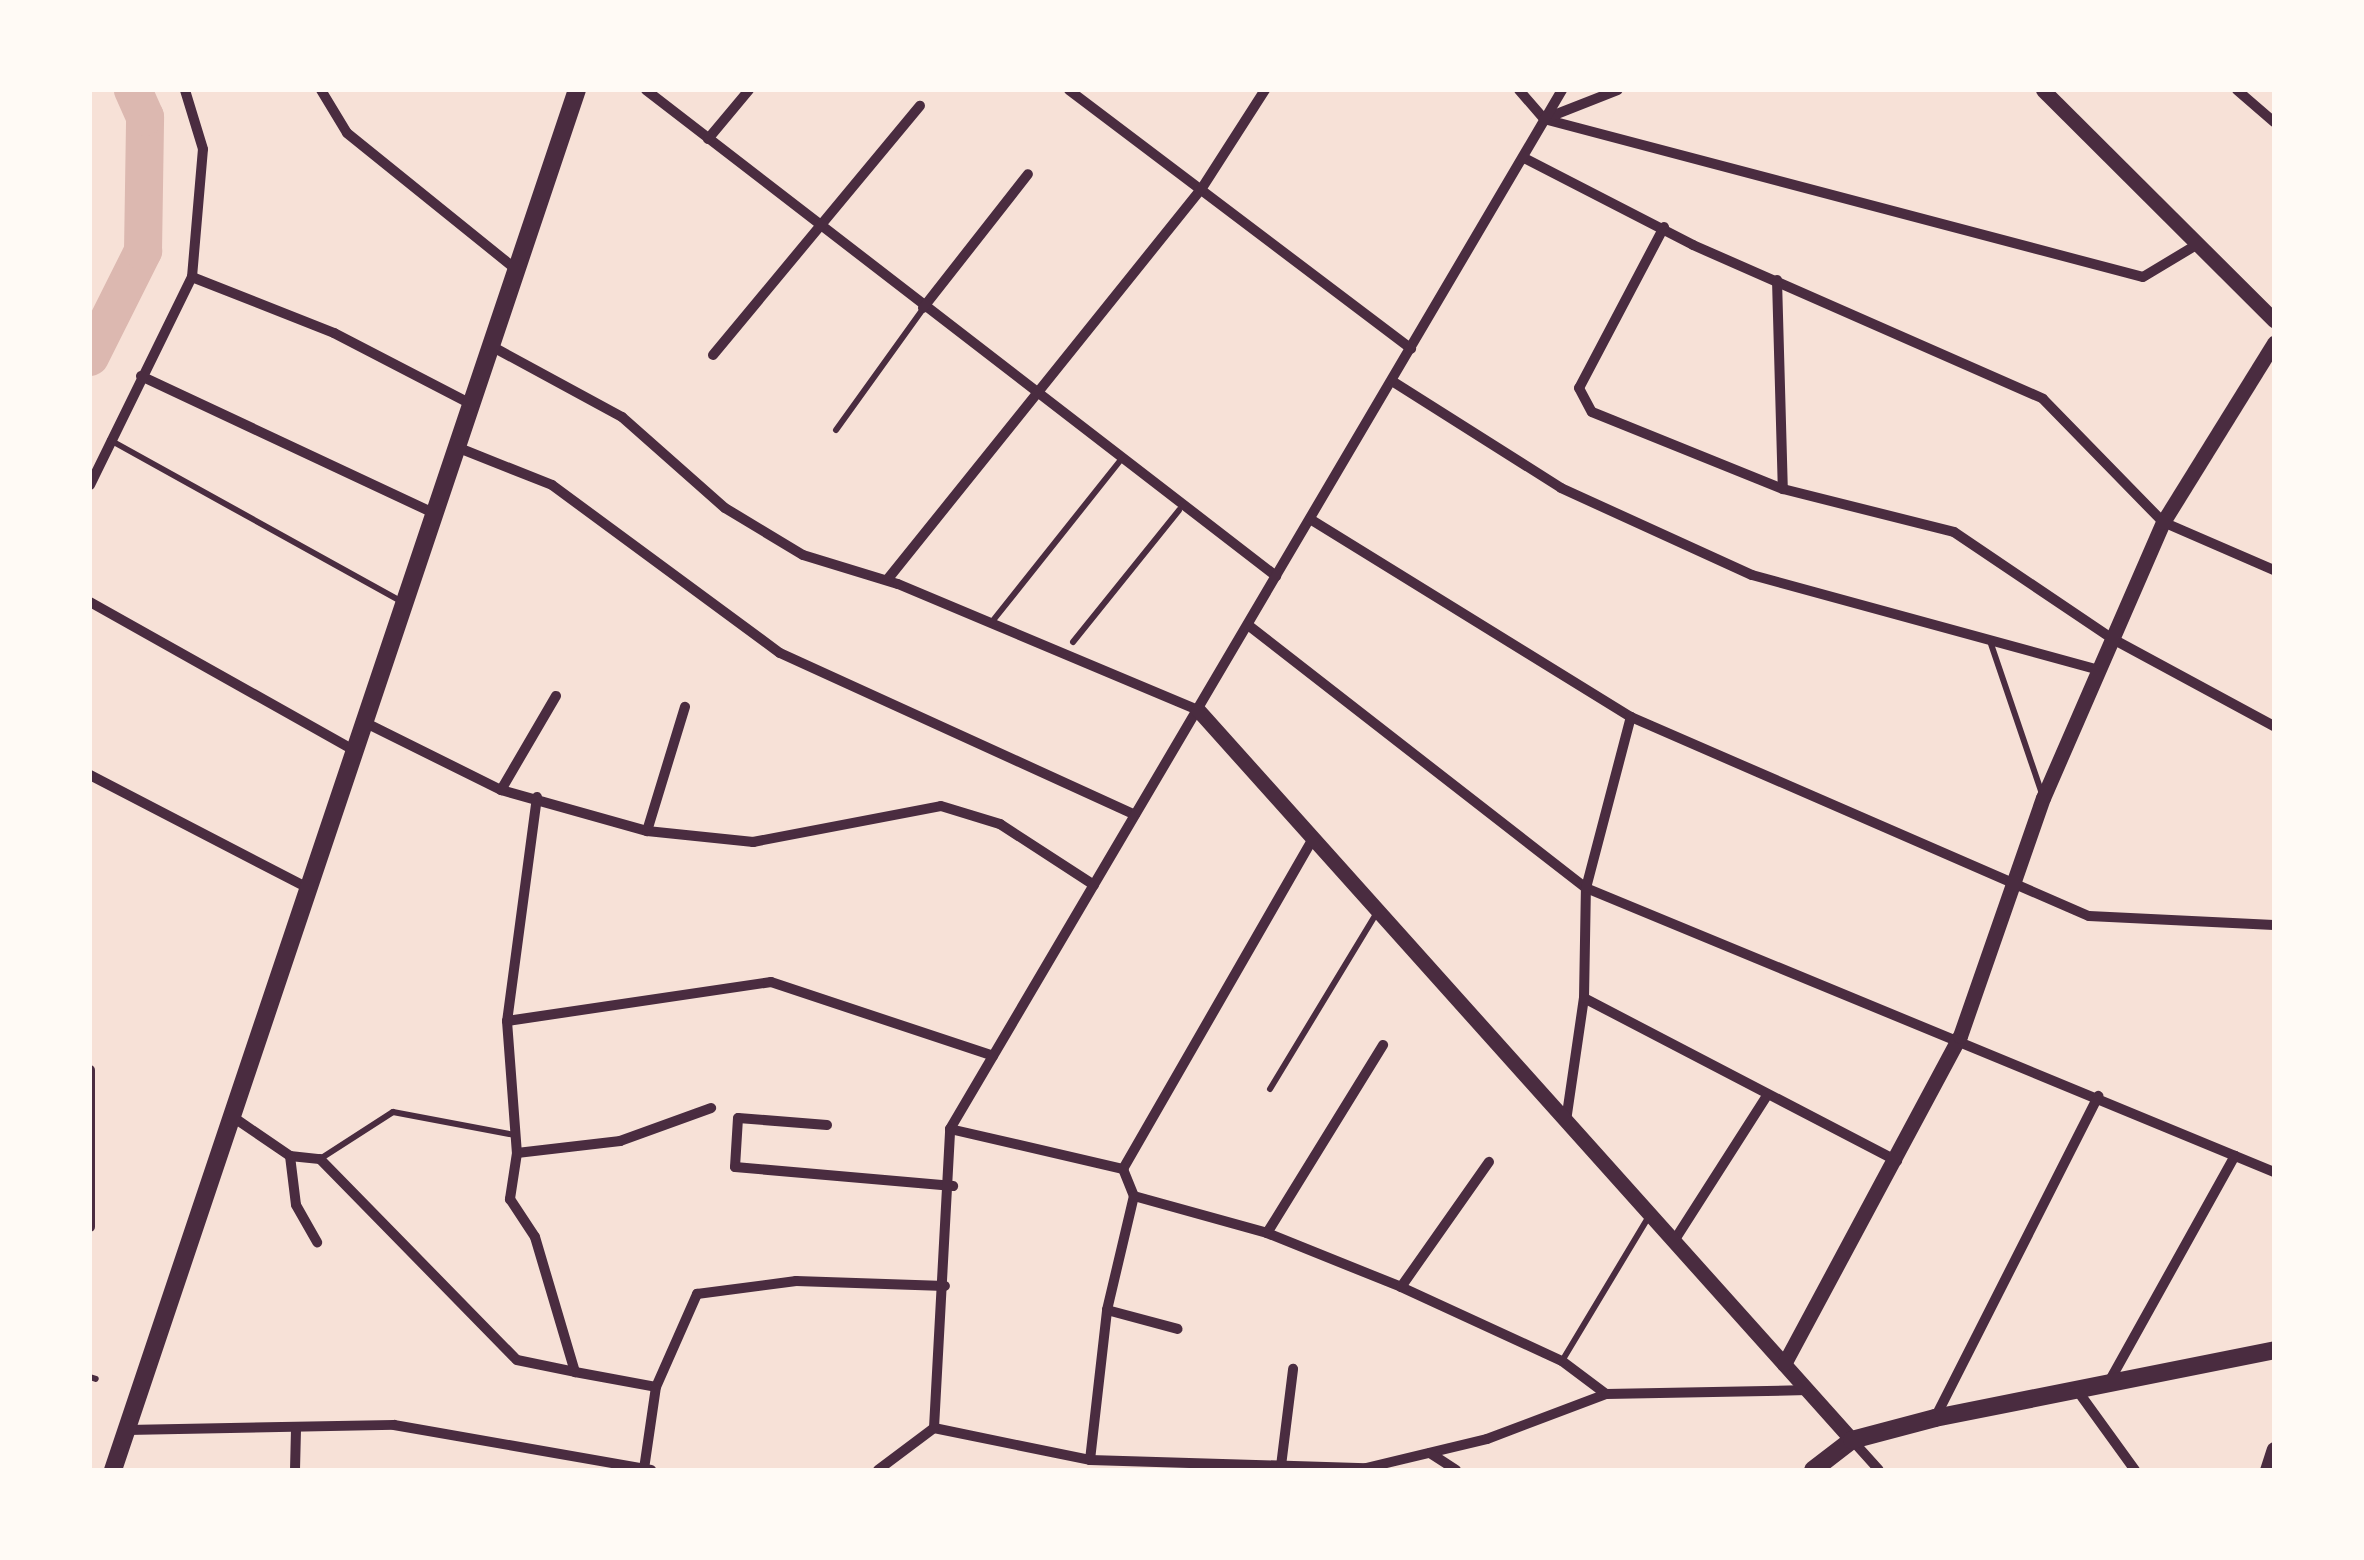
<!DOCTYPE html>
<html>
<head>
<meta charset="utf-8">
<style>
	body { margin:0 }
	#map { position:relative; width:2364px; height:1560px; overflow:hidden; background:#f7e1d7; font-family:Quicksand,sans-serif }
	div>[style] { position:absolute }
	.river>* { height:38px; margin:-19px; padding:0 19px; transform-origin:19px; border-radius:19px; background:#dcb8b0 }
	.service>* { height:6px; margin:-3px; padding:0 3px; transform-origin:3px; border-radius:3px; background:#4a2c40 }
	.minor>* { height:10px; margin:-5px; padding:0 5px; transform-origin:5px; border-radius:5px; background:#4a2c40 }
	.tertiary>* { height:15px; margin:-7.5px; padding:0 7.5px; transform-origin:7.5px; border-radius:7.5px; background:#4a2c40 }
	.secondary>* { height:18px; margin:-9px; padding:0 9px; transform-origin:9px; border-radius:9px; background:#4a2c40 }
	span { translate:-50% -50%; white-space:nowrap; text-align:center; line-height:1.15; -webkit-text-stroke:10px #fffaf5; paint-order:stroke }
	.frame { position:absolute; inset:0; border:92px solid #fffaf5; pointer-events:none }
</style>
</head>
<body>
<div id="map">
	<div class="river">
		<i style="left:90px;top:357px;width:119px;rotate:-63.4deg"></i>
		<i style="left:143px;top:251px;width:134px;rotate:-89.1deg"></i>
		<i style="left:145px;top:117px;width:30px;rotate:-114deg"></i>
	</div>
	<div class="service">
		<i style="left:836px;top:430px;width:149px;rotate:-54.3deg"></i>
		<i style="left:110px;top:440px;width:333px;rotate:29deg"></i>
		<i style="left:991px;top:623px;width:207px;rotate:-51.5deg"></i>
		<i style="left:1073px;top:642px;width:169px;rotate:-51.2deg"></i>
		<i style="left:1991px;top:644px;width:158px;rotate:71.2deg"></i>
		<i style="left:1270px;top:1089px;width:207px;rotate:-58.8deg"></i>
		<i style="left:320px;top:1159px;width:87px;rotate:-32.8deg"></i>
		<i style="left:393px;top:1112px;width:124px;rotate:10.7deg"></i>
		<i style="left:1562px;top:1361px;width:169px;rotate:-59deg"></i>
		<i style="left:90px;top:1377px;width:6px;rotate:18deg"></i>
	</div>
	<div class="minor">
		<i style="left:321px;top:90px;width:50px;rotate:58.8deg"></i>
		<i style="left:347px;top:133px;width:218px;rotate:38.9deg"></i>
		<i style="left:646px;top:90px;width:796px;rotate:37.65deg"></i>
		<i style="left:1069px;top:90px;width:429px;rotate:37.1deg"></i>
		<i style="left:1519px;top:90px;width:38px;rotate:49deg"></i>
		<i style="left:2237px;top:90px;width:49px;rotate:40.9deg"></i>
		<i style="left:1544px;top:119px;width:619px;rotate:14.78deg"></i>
		<i style="left:2143px;top:277px;width:64px;rotate:-31deg"></i>
		<i style="left:1544px;top:119px;width:79px;rotate:-21.4deg"></i>
		<i style="left:708px;top:139px;width:64px;rotate:-50.1deg"></i>
		<i style="left:1524px;top:158px;width:190px;rotate:27.2deg"></i>
		<i style="left:1693px;top:245px;width:382px;rotate:23.7deg"></i>
		<i style="left:2043px;top:399px;width:172px;rotate:45.7deg"></i>
		<i style="left:2163px;top:522px;width:121px;rotate:23.4deg"></i>
		<i style="left:1664px;top:227px;width:182px;rotate:117.8deg"></i>
		<i style="left:1579px;top:388px;width:27px;rotate:62deg"></i>
		<i style="left:1592px;top:412px;width:206px;rotate:22deg"></i>
		<i style="left:1783px;top:489px;width:176px;rotate:14.1deg"></i>
		<i style="left:1954px;top:532px;width:189px;rotate:34deg"></i>
		<i style="left:2111px;top:638px;width:185px;rotate:28.4deg"></i>
		<i style="left:192px;top:277px;width:153px;rotate:21.5deg"></i>
		<i style="left:334px;top:333px;width:157px;rotate:27.4deg"></i>
		<i style="left:1777px;top:280px;width:209px;rotate:88.4deg"></i>
		<i style="left:923px;top:308px;width:170px;rotate:-51.9deg"></i>
		<i style="left:493px;top:347px;width:147px;rotate:28.5deg"></i>
		<i style="left:622px;top:417px;width:137px;rotate:41.5deg"></i>
		<i style="left:725px;top:508px;width:91px;rotate:31.1deg"></i>
		<i style="left:803px;top:555px;width:99px;rotate:17deg"></i>
		<i style="left:898px;top:584px;width:325px;rotate:22.8deg"></i>
		<i style="left:713px;top:355px;width:324px;rotate:-50.3deg"></i>
		<i style="left:141px;top:376px;width:326px;rotate:25.1deg"></i>
		<i style="left:1392px;top:381px;width:200px;rotate:32.3deg"></i>
		<i style="left:1561px;top:488px;width:210px;rotate:24.5deg"></i>
		<i style="left:1752px;top:575px;width:357px;rotate:15.3deg"></i>
		<i style="left:459px;top:448px;width:100px;rotate:21.7deg"></i>
		<i style="left:552px;top:485px;width:283px;rotate:36.4deg"></i>
		<i style="left:780px;top:653px;width:390px;rotate:24.5deg"></i>
		<i style="left:90px;top:485px;width:232px;rotate:-63.9deg"></i>
		<i style="left:192px;top:277px;width:128px;rotate:-85.1deg"></i>
		<i style="left:203px;top:149px;width:62px;rotate:-107deg"></i>
		<i style="left:1310px;top:519px;width:377px;rotate:31.7deg"></i>
		<i style="left:1631px;top:717px;width:499px;rotate:23.5deg"></i>
		<i style="left:2089px;top:916px;width:185px;rotate:2.8deg"></i>
		<i style="left:887px;top:580px;width:503px;rotate:-51.22deg"></i>
		<i style="left:1202px;top:188px;width:117px;rotate:-57.3deg"></i>
		<i style="left:90px;top:602px;width:304px;rotate:29.3deg"></i>
		<i style="left:1248px;top:625px;width:428px;rotate:37.9deg"></i>
		<i style="left:1586px;top:888px;width:744px;rotate:22.43deg"></i>
		<i style="left:366px;top:723px;width:151px;rotate:26.4deg"></i>
		<i style="left:501px;top:790px;width:152px;rotate:15.7deg"></i>
		<i style="left:647px;top:831px;width:107px;rotate:5.9deg"></i>
		<i style="left:753px;top:842px;width:191px;rotate:-10.8deg"></i>
		<i style="left:941px;top:806px;width:62px;rotate:17deg"></i>
		<i style="left:1000px;top:824px;width:112px;rotate:33deg"></i>
		<i style="left:90px;top:775px;width:248px;rotate:27.4deg"></i>
		<i style="left:501px;top:790px;width:109px;rotate:-59.7deg"></i>
		<i style="left:537px;top:797px;width:226px;rotate:97.6deg"></i>
		<i style="left:507px;top:1021px;width:132px;rotate:85.7deg"></i>
		<i style="left:517px;top:1153px;width:47px;rotate:98.7deg"></i>
		<i style="left:510px;top:1199px;width:45px;rotate:56.7deg"></i>
		<i style="left:535px;top:1237px;width:141px;rotate:73.5deg"></i>
		<i style="left:575px;top:1372px;width:82px;rotate:10.5deg"></i>
		<i style="left:647px;top:831px;width:130px;rotate:-73deg"></i>
		<i style="left:1584px;top:998px;width:353px;rotate:27.5deg"></i>
		<i style="left:507px;top:1021px;width:267px;rotate:-8.4deg"></i>
		<i style="left:771px;top:982px;width:234px;rotate:18.4deg"></i>
		<i style="left:90px;top:1070px;width:157px;rotate:90deg"></i>
		<i style="left:233px;top:1117px;width:69px;rotate:34.4deg"></i>
		<i style="left:290px;top:1156px;width:30px;rotate:6deg"></i>
		<i style="left:320px;top:1159px;width:281px;rotate:45.6deg"></i>
		<i style="left:517px;top:1360px;width:59px;rotate:11.7deg"></i>
		<i style="left:1566px;top:1121px;width:124px;rotate:-81.7deg"></i>
		<i style="left:1584px;top:998px;width:110px;rotate:-89deg"></i>
		<i style="left:1586px;top:888px;width:177px;rotate:-75.3deg"></i>
		<i style="left:827px;top:1125px;width:89px;rotate:-175.5deg"></i>
		<i style="left:738px;top:1118px;width:49px;rotate:93.5deg"></i>
		<i style="left:735px;top:1167px;width:219px;rotate:5deg"></i>
		<i style="left:950px;top:1129px;width:1206px;rotate:-59.5deg"></i>
		<i style="left:950px;top:1129px;width:178px;rotate:13deg"></i>
		<i style="left:1123px;top:1169px;width:29px;rotate:68deg"></i>
		<i style="left:1134px;top:1196px;width:138px;rotate:15.5deg"></i>
		<i style="left:1267px;top:1233px;width:144px;rotate:21.9deg"></i>
		<i style="left:1401px;top:1287px;width:177px;rotate:24.7deg"></i>
		<i style="left:1562px;top:1361px;width:55px;rotate:36.9deg"></i>
		<i style="left:517px;top:1153px;width:104px;rotate:-6.6deg"></i>
		<i style="left:620px;top:1141px;width:97px;rotate:-19.9deg"></i>
		<i style="left:290px;top:1156px;width:49px;rotate:83deg"></i>
		<i style="left:296px;top:1205px;width:43px;rotate:60.4deg"></i>
		<i style="left:1123px;top:1169px;width:382px;rotate:-60.1deg"></i>
		<i style="left:1267px;top:1233px;width:221px;rotate:-58.3deg"></i>
		<i style="left:1674px;top:1241px;width:174px;rotate:-57.4deg"></i>
		<i style="left:1401px;top:1287px;width:153px;rotate:-54.9deg"></i>
		<i style="left:1107px;top:1310px;width:73px;rotate:15deg"></i>
		<i style="left:2109px;top:1382px;width:259px;rotate:-60.9deg"></i>
		<i style="left:2077px;top:1390px;width:99px;rotate:54.1deg"></i>
		<i style="left:1936px;top:1416px;width:359px;rotate:-63.1deg"></i>
		<i style="left:934px;top:1428px;width:159px;rotate:11.6deg"></i>
		<i style="left:1090px;top:1460px;width:276px;rotate:1.7deg"></i>
		<i style="left:1366px;top:1468px;width:124px;rotate:-13.5deg"></i>
		<i style="left:1487px;top:1439px;width:127px;rotate:-20.7deg"></i>
		<i style="left:1606px;top:1394px;width:202px;rotate:-1.1deg"></i>
		<i style="left:127px;top:1430px;width:267px;rotate:-1.1deg"></i>
		<i style="left:394px;top:1425px;width:261px;rotate:9.9deg"></i>
		<i style="left:1852px;top:1440px;width:40px;rotate:48deg"></i>
		<i style="left:1430px;top:1453px;width:31px;rotate:33deg"></i>
		<i style="left:1090px;top:1460px;width:151px;rotate:-83.5deg"></i>
		<i style="left:1107px;top:1310px;width:117px;rotate:-76.7deg"></i>
		<i style="left:1281px;top:1466px;width:98px;rotate:-82.9deg"></i>
		<i style="left:644px;top:1469px;width:83px;rotate:-81.7deg"></i>
		<i style="left:656px;top:1387px;width:102px;rotate:-66.2deg"></i>
		<i style="left:697px;top:1294px;width:100px;rotate:-7.5deg"></i>
		<i style="left:796px;top:1281px;width:149px;rotate:1.9deg"></i>
		<i style="left:295px;top:1470px;width:41px;rotate:-88.6deg"></i>
		<i style="left:878px;top:1470px;width:70px;rotate:-36.9deg"></i>
		<i style="left:934px;top:1428px;width:299px;rotate:-86.9deg"></i>
	</div>
	<div class="tertiary">
		<i style="left:2043px;top:90px;width:326px;rotate:44.9deg"></i>
		<i style="left:1198px;top:710px;width:980px;rotate:48.14deg"></i>
		<i style="left:1784px;top:1364px;width:372px;rotate:-61.8deg"></i>
		<i style="left:1960px;top:1036px;width:252px;rotate:-70.8deg"></i>
		<i style="left:2043px;top:798px;width:301px;rotate:-66.5deg"></i>
		<i style="left:2163px;top:522px;width:211px;rotate:-58.2deg"></i>
		<i style="left:2267px;top:1470px;width:22px;rotate:-72deg"></i>
	</div>
	<div class="secondary">
		<i style="left:113px;top:1470px;width:1456px;rotate:-71.42deg"></i>
		<i style="left:1813px;top:1470px;width:49px;rotate:-37.6deg"></i>
		<i style="left:1852px;top:1440px;width:86px;rotate:-14.8deg"></i>
		<i style="left:1935px;top:1418px;width:346px;rotate:-11.3deg"></i>
	</div>
	<div class="frame"></div>
</div>
</body>
</html>
